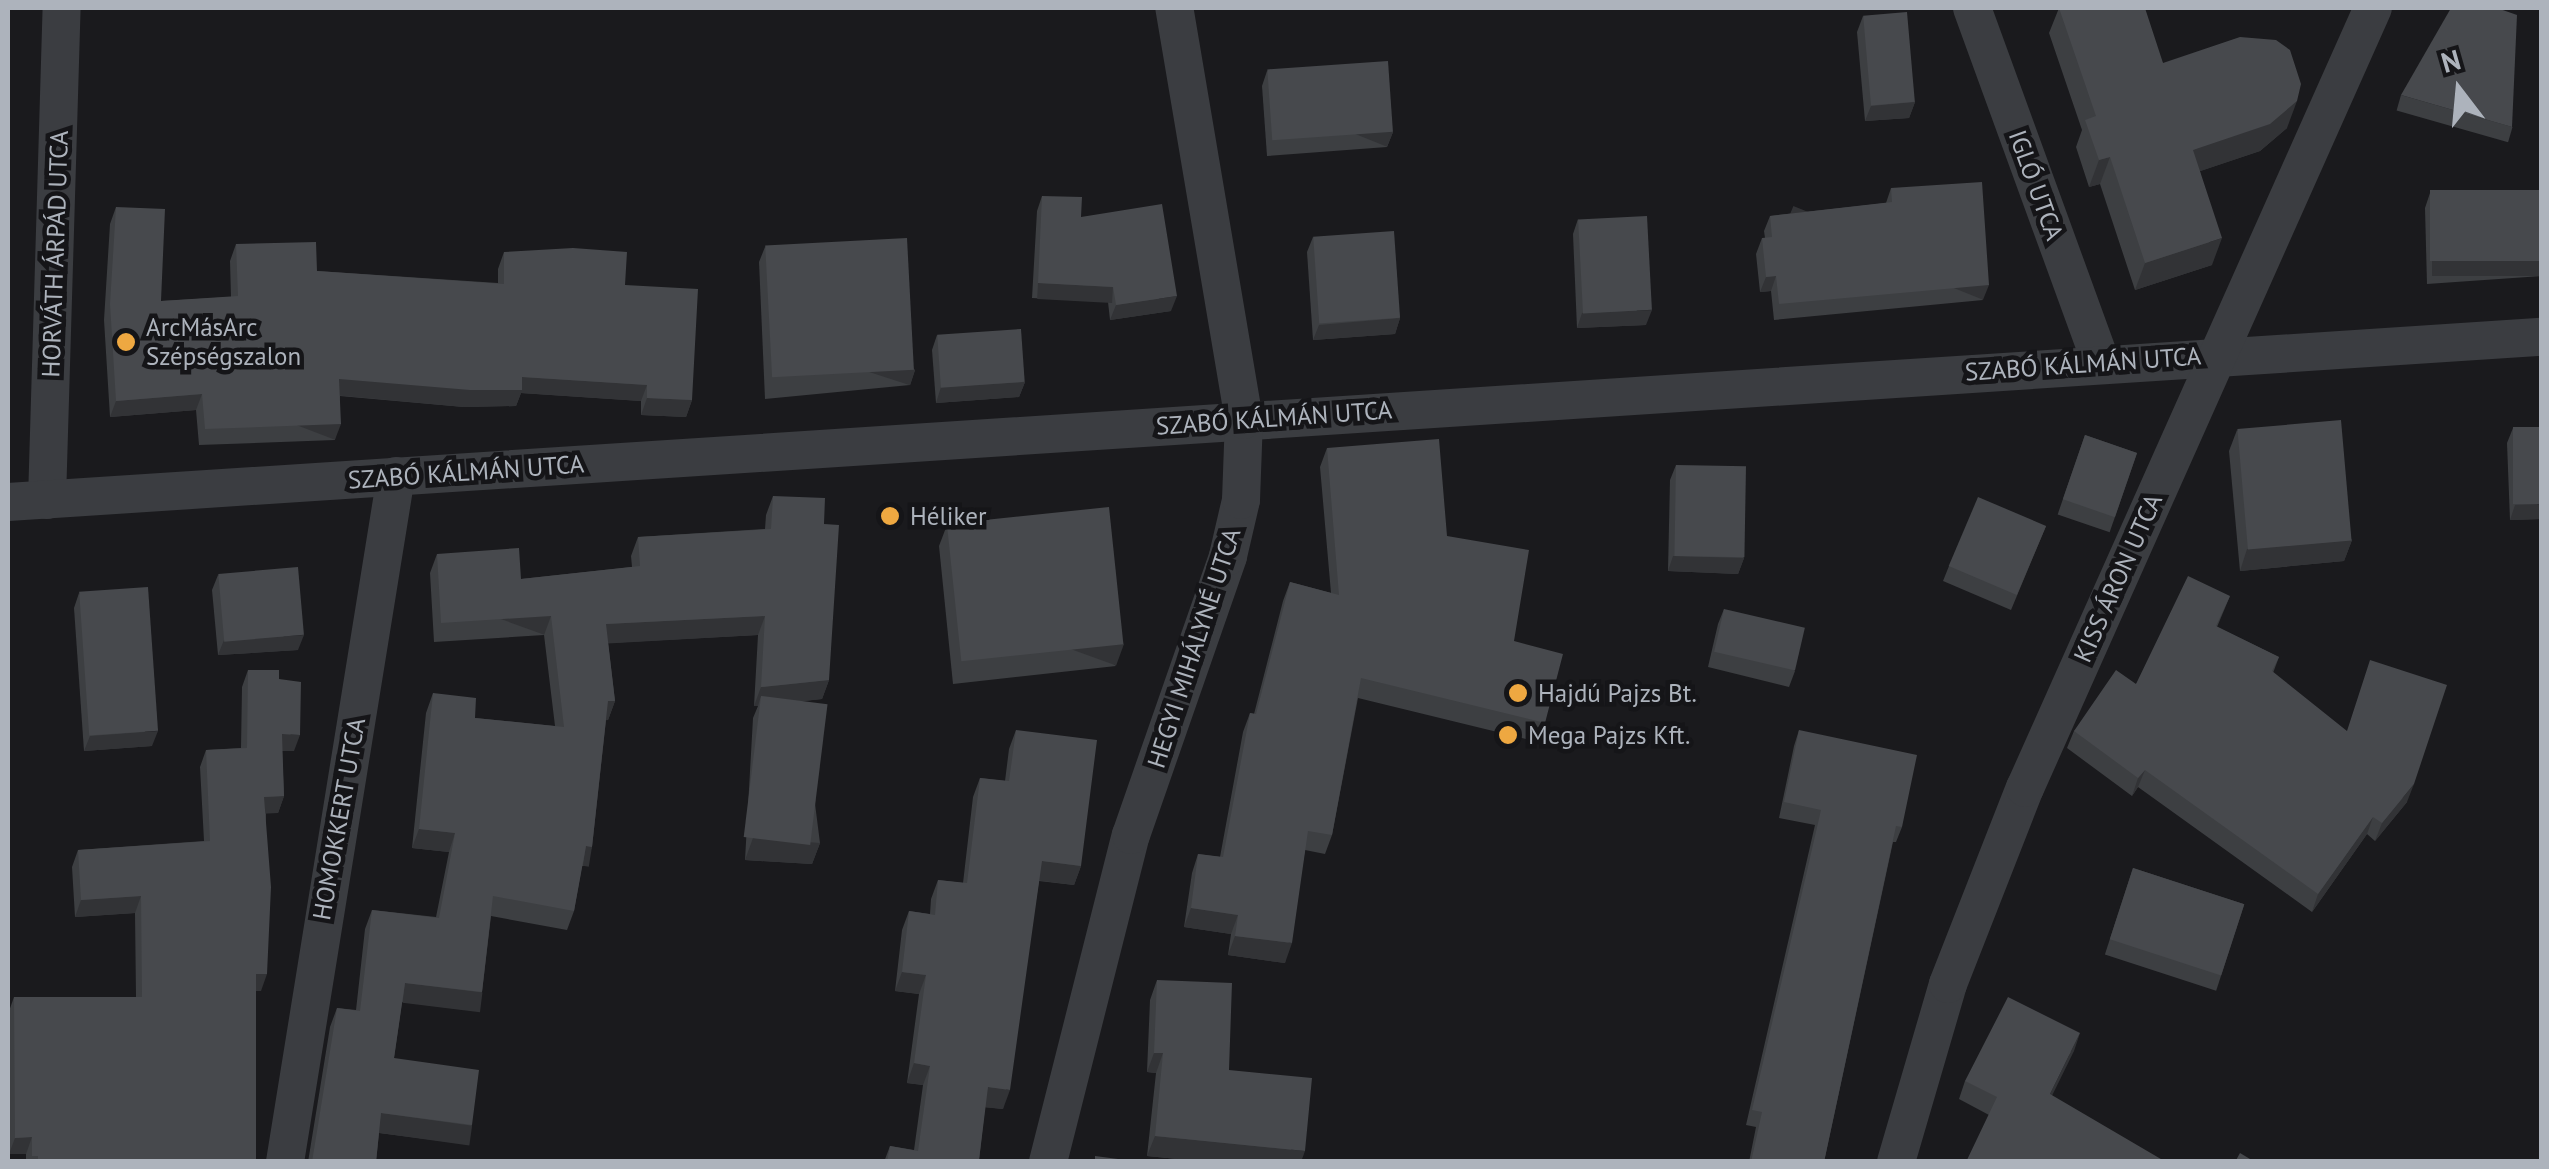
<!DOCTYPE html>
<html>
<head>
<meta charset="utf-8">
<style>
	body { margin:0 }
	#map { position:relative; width:2549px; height:1169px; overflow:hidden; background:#1a1a1d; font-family:"PT Sans",sans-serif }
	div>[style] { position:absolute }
	.street>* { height:38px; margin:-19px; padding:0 19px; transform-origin:19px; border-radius:19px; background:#3b3d41 }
	.wall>* { inset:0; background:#3d3f42; transform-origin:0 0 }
	.shaded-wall>* { inset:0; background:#323336; transform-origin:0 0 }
	.building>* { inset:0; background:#47494d; transform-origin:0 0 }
	.dots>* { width:28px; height:28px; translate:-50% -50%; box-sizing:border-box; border:5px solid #151518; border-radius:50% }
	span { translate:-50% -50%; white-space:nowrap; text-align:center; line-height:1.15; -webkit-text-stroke:9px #151518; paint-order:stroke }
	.street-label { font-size:25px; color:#adb3bc }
	.poi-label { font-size:25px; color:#adb3bc }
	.left { translate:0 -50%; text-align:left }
	.frame { position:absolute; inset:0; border:10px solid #adb3bc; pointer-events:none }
	.north { position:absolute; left:2409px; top:40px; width:100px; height:100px; -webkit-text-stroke:8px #151518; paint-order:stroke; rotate:344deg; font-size:28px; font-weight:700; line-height:40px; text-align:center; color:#adb3bc }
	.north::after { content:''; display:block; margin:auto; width:35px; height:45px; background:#adb3bc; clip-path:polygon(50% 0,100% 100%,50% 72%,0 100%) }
</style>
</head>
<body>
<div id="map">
	<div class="street">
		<i style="left:1972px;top:8px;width:378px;rotate:70deg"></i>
		<i style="left:47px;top:500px;width:492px;rotate:-88.3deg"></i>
		<i style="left:8px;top:502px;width:2539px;rotate:-3.73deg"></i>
		<i style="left:285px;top:1162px;width:695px;rotate:-80.81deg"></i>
		<i style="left:1048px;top:1162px;width:337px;rotate:-75.8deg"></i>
		<i style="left:1131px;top:835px;width:295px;rotate:-70.8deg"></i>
		<i style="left:1228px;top:556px;width:57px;rotate:-76.9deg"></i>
		<i style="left:1241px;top:500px;width:80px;rotate:-87.9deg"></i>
		<i style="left:1244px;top:420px;width:418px;rotate:-99.6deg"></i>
		<i style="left:1896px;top:1162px;width:185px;rotate:-73.7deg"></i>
		<i style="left:1948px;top:984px;width:211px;rotate:-68.6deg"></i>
		<i style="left:2025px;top:788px;width:854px;rotate:-65.96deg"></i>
	</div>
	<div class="wall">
		<i style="clip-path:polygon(2059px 8px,2287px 128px,2260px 151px,2200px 171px,2212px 265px,2135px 290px,2100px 184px,2089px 187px,2076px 147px,2082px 130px,2049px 33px)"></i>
		<i style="clip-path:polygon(1863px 16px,1915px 102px,1909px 118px,1865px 121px,1857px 32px)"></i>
		<i style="clip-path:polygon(1267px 71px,1393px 132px,1387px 147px,1267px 156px,1262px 86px)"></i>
		<i style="left:2401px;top:95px;width:116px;height:16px;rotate:16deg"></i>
		<i style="clip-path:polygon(1891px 188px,1983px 300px,1774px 320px,1771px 291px,1760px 292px,1756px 254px,1762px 238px,1765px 238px,1764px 231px,1770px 216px,1886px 203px)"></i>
		<i style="clip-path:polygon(2542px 190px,2542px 276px,2427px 284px,2425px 208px,2430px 193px)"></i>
		<i style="clip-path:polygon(1042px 196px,1081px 217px,1171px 311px,1110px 320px,1108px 302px,1032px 298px,1037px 211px)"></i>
		<i style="clip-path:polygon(116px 207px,161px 301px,231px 297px,230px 261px,236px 244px,317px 271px,498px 283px,498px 269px,504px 252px,625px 285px,692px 400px,686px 417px,641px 415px,641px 401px,521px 393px,516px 406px,464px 407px,340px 396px,335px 440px,199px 445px,196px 410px,110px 417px,104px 320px,110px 224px)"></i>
		<i style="clip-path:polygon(1578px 219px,1646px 325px,1577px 328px,1573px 234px)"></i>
		<i style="clip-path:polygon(1313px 237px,1400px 318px,1395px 334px,1313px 340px,1307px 252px)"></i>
		<i style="clip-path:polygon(765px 247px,915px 370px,910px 385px,765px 399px,759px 262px)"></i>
		<i style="clip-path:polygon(937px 335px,1025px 382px,1019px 397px,936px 403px,932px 350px)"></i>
		<i style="clip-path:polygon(2513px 428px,2542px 519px,2510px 520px,2507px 443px)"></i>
		<i style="clip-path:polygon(2237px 430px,2352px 540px,2344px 561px,2240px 571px,2229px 451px)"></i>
		<i style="left:2085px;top:435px;width:55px;height:84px;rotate:19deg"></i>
		<i style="clip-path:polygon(1327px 448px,1447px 536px,1514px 641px,1545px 723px,1538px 742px,1358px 698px,1332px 835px,1325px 854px,1305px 850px,1285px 963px,1228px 955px,1231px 934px,1184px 927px,1192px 873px,1198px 854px,1220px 857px,1243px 732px,1250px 713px,1254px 714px,1283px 601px,1290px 582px,1331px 593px,1320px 467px)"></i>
		<i style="clip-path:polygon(1676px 465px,1744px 558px,1738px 574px,1668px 571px,1670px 480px)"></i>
		<i style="clip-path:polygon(773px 496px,824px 524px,829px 680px,822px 699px,802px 701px,820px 843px,812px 864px,745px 860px,753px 718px,758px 706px,754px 706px,758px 635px,608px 643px,615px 701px,608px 720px,606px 720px,592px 847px,585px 866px,582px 866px,574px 911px,567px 930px,491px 916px,482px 992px,475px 1011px,402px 1002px,394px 1058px,472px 1125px,465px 1144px,379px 1133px,376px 1162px,308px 1162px,330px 1027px,337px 1008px,356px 1010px,365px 929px,372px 910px,436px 917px,449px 852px,412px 848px,426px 713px,433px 693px,475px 718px,555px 726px,544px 635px,434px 642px,430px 573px,437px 554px,521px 579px,632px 567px,631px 556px,638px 537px,765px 529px,766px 515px)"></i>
		<i style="clip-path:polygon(947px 525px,1116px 666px,953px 684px,939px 546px)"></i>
		<i style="clip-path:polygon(2046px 526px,2011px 610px,1943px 581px,1949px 566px)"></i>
		<i style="clip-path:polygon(218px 575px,298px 650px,218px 655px,212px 590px)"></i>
		<i style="clip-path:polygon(79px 593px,152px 746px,84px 751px,74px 608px)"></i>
		<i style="clip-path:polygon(2230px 596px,2217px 627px,2279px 657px,2273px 673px,2407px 802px,2375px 841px,2367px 834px,2312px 912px,2138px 787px,2132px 796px,2067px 748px,2074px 731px,2136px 684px)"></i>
		<i style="clip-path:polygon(1724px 609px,1795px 671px,1789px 687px,1708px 667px,1718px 624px)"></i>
		<i style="clip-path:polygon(248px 670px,279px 679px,294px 751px,282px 751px,284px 796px,278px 813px,266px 813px,261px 991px,256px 991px,256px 1162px,26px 1162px,26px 1154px,9px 1154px,8px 1014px,14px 997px,136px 997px,135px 913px,75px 917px,72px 867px,78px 850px,204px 841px,200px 767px,206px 750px,241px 748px,242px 687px)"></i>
		<i style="clip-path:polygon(1016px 730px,1081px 866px,1074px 885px,1039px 881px,1003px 1109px,985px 1107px,979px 1160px,990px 1162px,884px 1162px,890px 1146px,914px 1150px,923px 1085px,907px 1083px,919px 994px,895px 991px,902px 930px,909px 911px,930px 914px,931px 899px,938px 880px,963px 883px,973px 797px,980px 778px,1005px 781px,1009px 749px)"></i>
		<i style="clip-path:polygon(1799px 730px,1902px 827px,1896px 842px,1893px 842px,1824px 1162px,1749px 1162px,1756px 1127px,1746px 1125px,1815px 825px,1779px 818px,1794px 746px)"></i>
		<i style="left:2133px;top:868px;width:117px;height:91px;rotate:18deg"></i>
		<i style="clip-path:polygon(1157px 980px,1229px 1070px,1301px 1162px,1208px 1162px,1147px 1156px,1156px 1073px,1147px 1072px,1150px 1000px)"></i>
		<i style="clip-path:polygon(2074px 1051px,1989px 1115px,1959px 1099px,1965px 1081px)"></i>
	</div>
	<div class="shaded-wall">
		<i style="clip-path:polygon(1783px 8px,1813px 8px,1782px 10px)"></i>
		<i style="clip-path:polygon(2297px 101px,2287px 128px,2260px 151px,2183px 177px,2193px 150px)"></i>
		<i style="clip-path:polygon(1915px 102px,1909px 118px,1865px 121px,1871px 106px)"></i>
		<i style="left:1393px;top:132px;width:16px;height:120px;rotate:112deg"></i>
		<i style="clip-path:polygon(2110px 157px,2100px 184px,2089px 187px,2099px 160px)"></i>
		<i style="clip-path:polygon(2222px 238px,2212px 265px,2135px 290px,2145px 263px)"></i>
		<i style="left:2542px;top:261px;width:15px;height:110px;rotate:90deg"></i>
		<i style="clip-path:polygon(1776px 276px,1771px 291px,1760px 292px,1766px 277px)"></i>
		<i style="left:1038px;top:283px;width:75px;height:16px;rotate:3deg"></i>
		<i style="left:1989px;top:285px;width:16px;height:211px;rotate:112deg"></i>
		<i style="clip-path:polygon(1177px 296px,1171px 311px,1110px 320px,1116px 305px)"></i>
		<i style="clip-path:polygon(1652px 310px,1646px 325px,1577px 328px,1582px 313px)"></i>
		<i style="clip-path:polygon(1400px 318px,1395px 334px,1313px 340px,1319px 325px)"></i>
		<i style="left:915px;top:370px;width:16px;height:145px;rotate:108deg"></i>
		<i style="clip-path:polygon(522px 377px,647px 385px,641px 401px,521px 393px,516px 406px,464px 407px,333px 395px,339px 379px)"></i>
		<i style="clip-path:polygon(1025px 382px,1019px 397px,936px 403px,941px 387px)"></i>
		<i style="clip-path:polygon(202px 394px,196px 410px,110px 417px,116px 401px)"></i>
		<i style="clip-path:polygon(647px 398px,692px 400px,686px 417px,641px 415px)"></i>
		<i style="left:341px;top:424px;width:17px;height:136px;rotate:111deg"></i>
		<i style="clip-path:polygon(2542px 504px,2542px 519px,2510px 520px,2515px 505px)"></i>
		<i style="clip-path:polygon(2352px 540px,2344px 561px,2240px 571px,2247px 549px)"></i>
		<i style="clip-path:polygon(1673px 556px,1744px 558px,1738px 574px,1668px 571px)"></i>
		<i style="left:551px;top:616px;width:20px;height:110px;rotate:110deg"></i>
		<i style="clip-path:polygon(765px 616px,758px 635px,599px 644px,606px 624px)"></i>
		<i style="clip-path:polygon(304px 635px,298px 650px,218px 655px,224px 640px)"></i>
		<i style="left:1124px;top:644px;width:23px;height:164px;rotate:110deg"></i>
		<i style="clip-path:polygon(829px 680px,822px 699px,761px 706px,761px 696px,758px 706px,754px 706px,761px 687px)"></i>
		<i style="clip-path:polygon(608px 701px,615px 701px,608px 720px,601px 721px)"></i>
		<i style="clip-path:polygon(158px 731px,152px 746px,84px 751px,90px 736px)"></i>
		<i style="clip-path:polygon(282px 734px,300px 735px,294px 751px,275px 751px)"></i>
		<i style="clip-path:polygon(2145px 770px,2138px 787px,2132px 796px,2138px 778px)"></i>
		<i style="clip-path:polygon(2414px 784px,2407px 802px,2375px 841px,2382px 823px)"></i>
		<i style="clip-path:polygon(284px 796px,278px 813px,258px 814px,264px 797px)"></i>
		<i style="clip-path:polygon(2373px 817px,2367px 834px,2312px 912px,2318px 894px)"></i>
		<i style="clip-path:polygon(419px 829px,455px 833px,449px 852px,412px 848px)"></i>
		<i style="clip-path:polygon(753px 838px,820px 843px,812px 864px,745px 860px)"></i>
		<i style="left:586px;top:846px;width:6px;height:20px;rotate:9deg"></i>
		<i style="clip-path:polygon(1042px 861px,1081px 866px,1074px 885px,1035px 880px)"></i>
		<i style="clip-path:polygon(141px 896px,135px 913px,75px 917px,81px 900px)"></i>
		<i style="clip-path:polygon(1191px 908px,1238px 915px,1231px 934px,1184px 927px)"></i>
		<i style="clip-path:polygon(1235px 936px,1292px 943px,1285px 963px,1228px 955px)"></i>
		<i style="clip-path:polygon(902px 972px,926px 975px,919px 994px,895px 991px)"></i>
		<i style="clip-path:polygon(256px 974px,267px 974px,261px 991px,250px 991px)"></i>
		<i style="left:405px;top:983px;width:78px;height:20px;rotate:7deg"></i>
		<i style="clip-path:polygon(2080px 1033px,2074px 1051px,2044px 1112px,2050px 1094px)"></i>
		<i style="clip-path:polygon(1154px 1053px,1163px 1053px,1156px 1073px,1147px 1072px)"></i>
		<i style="clip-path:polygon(914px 1063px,930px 1066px,923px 1085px,907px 1083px)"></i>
		<i style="clip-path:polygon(988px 1087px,1010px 1090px,1003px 1109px,981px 1107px)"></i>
		<i style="left:381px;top:1113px;width:92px;height:20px;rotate:8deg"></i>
		<i style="clip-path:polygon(1155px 1136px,1305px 1151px,1301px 1162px,1208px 1162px,1147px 1156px)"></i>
		<i style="clip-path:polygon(32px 1137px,26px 1154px,9px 1154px,15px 1138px)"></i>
	</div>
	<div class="building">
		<i style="clip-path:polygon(2059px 8px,2145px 8px,2163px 63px,2240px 37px,2276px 40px,2290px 50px,2301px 84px,2297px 101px,2270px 124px,2193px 150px,2222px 238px,2145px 263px,2110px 157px,2099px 160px,2085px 120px,2096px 116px)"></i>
		<i style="clip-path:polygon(2451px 8px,2497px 8px,2517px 15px,2512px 127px,2401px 95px)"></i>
		<i style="left:1907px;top:12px;width:90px;height:44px;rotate:85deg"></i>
		<i style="left:1388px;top:61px;width:71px;height:121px;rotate:86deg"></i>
		<i style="clip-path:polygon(1982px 182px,1989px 285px,1779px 304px,1776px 276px,1766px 277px,1762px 238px,1772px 237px,1770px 216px,1892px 202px,1891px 188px)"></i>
		<i style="left:2542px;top:190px;width:71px;height:112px;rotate:90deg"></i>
		<i style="clip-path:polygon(1042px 196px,1082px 197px,1081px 217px,1162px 204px,1177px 296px,1116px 305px,1113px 287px,1038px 283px)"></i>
		<i style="clip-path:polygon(116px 207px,165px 209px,161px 301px,238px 296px,236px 244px,316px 242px,317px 271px,504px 284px,504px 252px,573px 248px,627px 252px,625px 285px,698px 289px,692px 400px,647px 398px,647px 385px,522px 377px,522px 390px,470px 390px,339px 379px,341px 424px,205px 429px,202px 394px,116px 401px,110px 304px)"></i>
		<i style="left:1647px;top:216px;width:94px;height:69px;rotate:87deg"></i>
		<i style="left:1394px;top:231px;width:87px;height:81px;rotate:86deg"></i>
		<i style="left:907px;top:238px;width:132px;height:142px;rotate:87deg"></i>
		<i style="left:1021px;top:329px;width:53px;height:84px;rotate:86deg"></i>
		<i style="left:2341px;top:420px;width:121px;height:104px;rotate:85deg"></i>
		<i style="left:2542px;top:427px;width:77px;height:29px;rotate:90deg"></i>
		<i style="left:2085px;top:435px;width:55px;height:68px;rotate:19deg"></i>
		<i style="clip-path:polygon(1439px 439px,1447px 536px,1529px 550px,1514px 641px,1563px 654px,1545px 723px,1361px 678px,1332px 835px,1308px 831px,1292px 943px,1235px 936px,1238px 915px,1191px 908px,1198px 854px,1223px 857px,1250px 713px,1256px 714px,1290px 582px,1339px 595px,1327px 448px)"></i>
		<i style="left:1676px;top:465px;width:70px;height:91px;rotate:1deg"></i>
		<i style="clip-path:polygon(773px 496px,825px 498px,824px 524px,839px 525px,829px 680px,761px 687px,765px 616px,606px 624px,615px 701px,608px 701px,592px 847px,586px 846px,574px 911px,493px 896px,482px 992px,405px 983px,394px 1058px,479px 1070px,472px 1125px,381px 1113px,376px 1162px,312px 1162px,337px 1008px,360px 1011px,372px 910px,439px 918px,455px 833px,419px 829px,433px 693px,476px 698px,475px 718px,564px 727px,551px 616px,441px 623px,437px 554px,519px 548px,521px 579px,640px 566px,638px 537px,771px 529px)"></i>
		<i style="left:1978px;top:497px;width:74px;height:75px;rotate:23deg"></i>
		<i style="left:1109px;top:507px;width:138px;height:163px;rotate:84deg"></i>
		<i style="left:298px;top:567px;width:68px;height:80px;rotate:85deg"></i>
		<i style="clip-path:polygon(2188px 576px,2230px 596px,2216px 626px,2279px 657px,2272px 671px,2347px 731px,2370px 660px,2447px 685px,2414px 784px,2382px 823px,2373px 817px,2318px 894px,2145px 770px,2138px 778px,2074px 731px,2116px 670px,2136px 684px)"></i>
		<i style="left:148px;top:587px;width:144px;height:69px;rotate:86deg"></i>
		<i style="left:1724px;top:609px;width:83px;height:44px;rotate:13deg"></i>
		<i style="clip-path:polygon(248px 670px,279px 670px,279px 679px,301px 682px,300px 735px,282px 734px,284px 796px,264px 797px,271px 887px,267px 974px,256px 974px,256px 1162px,38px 1162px,38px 1156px,32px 1156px,32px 1137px,15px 1138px,14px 997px,142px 997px,141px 896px,81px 900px,78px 850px,210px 841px,206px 750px,247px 748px)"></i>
		<i style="left:761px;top:696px;width:67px;height:142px;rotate:7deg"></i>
		<i style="clip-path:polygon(1016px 730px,1097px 740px,1081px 866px,1042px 861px,1010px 1090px,988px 1087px,979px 1160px,990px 1162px,887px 1162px,890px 1146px,918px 1151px,930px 1066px,914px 1063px,926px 975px,902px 972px,909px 911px,935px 915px,938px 880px,967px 883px,980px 778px,1009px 781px)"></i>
		<i style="clip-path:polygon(1799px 730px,1917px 755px,1902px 827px,1896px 826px,1824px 1162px,1751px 1162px,1762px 1112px,1752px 1110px,1821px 810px,1784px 802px)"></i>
		<i style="left:2133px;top:868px;width:117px;height:75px;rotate:18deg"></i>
		<i style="clip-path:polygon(1157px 980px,1232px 983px,1229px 1070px,1312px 1078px,1305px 1151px,1155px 1136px,1163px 1053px,1154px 1053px)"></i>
		<i style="clip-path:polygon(2008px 997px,2080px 1033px,2050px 1094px,2166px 1162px,1966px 1162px,1997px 1097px,1965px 1081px)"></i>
		<i style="clip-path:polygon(2240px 1153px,2255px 1162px,2235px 1162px)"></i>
		<i style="clip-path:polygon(1095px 1156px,1141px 1162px,1095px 1162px)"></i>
	</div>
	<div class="dots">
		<i style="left:126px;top:342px;background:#eea841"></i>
		<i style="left:890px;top:516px;background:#eea841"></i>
		<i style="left:1518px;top:693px;background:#eea841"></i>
		<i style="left:1508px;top:735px;background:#eea841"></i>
	</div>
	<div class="street-label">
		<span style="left:2036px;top:185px;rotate:70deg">IGLÓ UTCA</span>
		<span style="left:55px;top:254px;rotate:-88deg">HORVÁTH ÁRPÁD UTCA</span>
		<span style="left:2083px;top:364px;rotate:-4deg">SZABÓ KÁLMÁN UTCA</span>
		<span style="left:1274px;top:418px;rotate:-4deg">SZABÓ KÁLMÁN UTCA</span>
		<span style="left:466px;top:472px;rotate:-4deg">SZABÓ KÁLMÁN UTCA</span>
		<span style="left:2118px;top:578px;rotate:-66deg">KISS ÁRON UTCA</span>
		<span style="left:1194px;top:648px;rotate:-72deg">HEGYI MIHÁLYNÉ UTCA</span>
		<span style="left:339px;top:819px;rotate:-80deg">HOMOKKERT UTCA</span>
	</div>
	<div class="poi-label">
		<span class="left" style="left:146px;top:342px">ArcMásArc<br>Szépségszalon</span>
		<span class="left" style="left:910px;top:516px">Héliker</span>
		<span class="left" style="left:1538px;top:693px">Hajdú Pajzs Bt.</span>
		<span class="left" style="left:1528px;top:735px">Mega Pajzs Kft.</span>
	</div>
	<div class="frame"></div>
	<div class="north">N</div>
</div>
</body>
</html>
